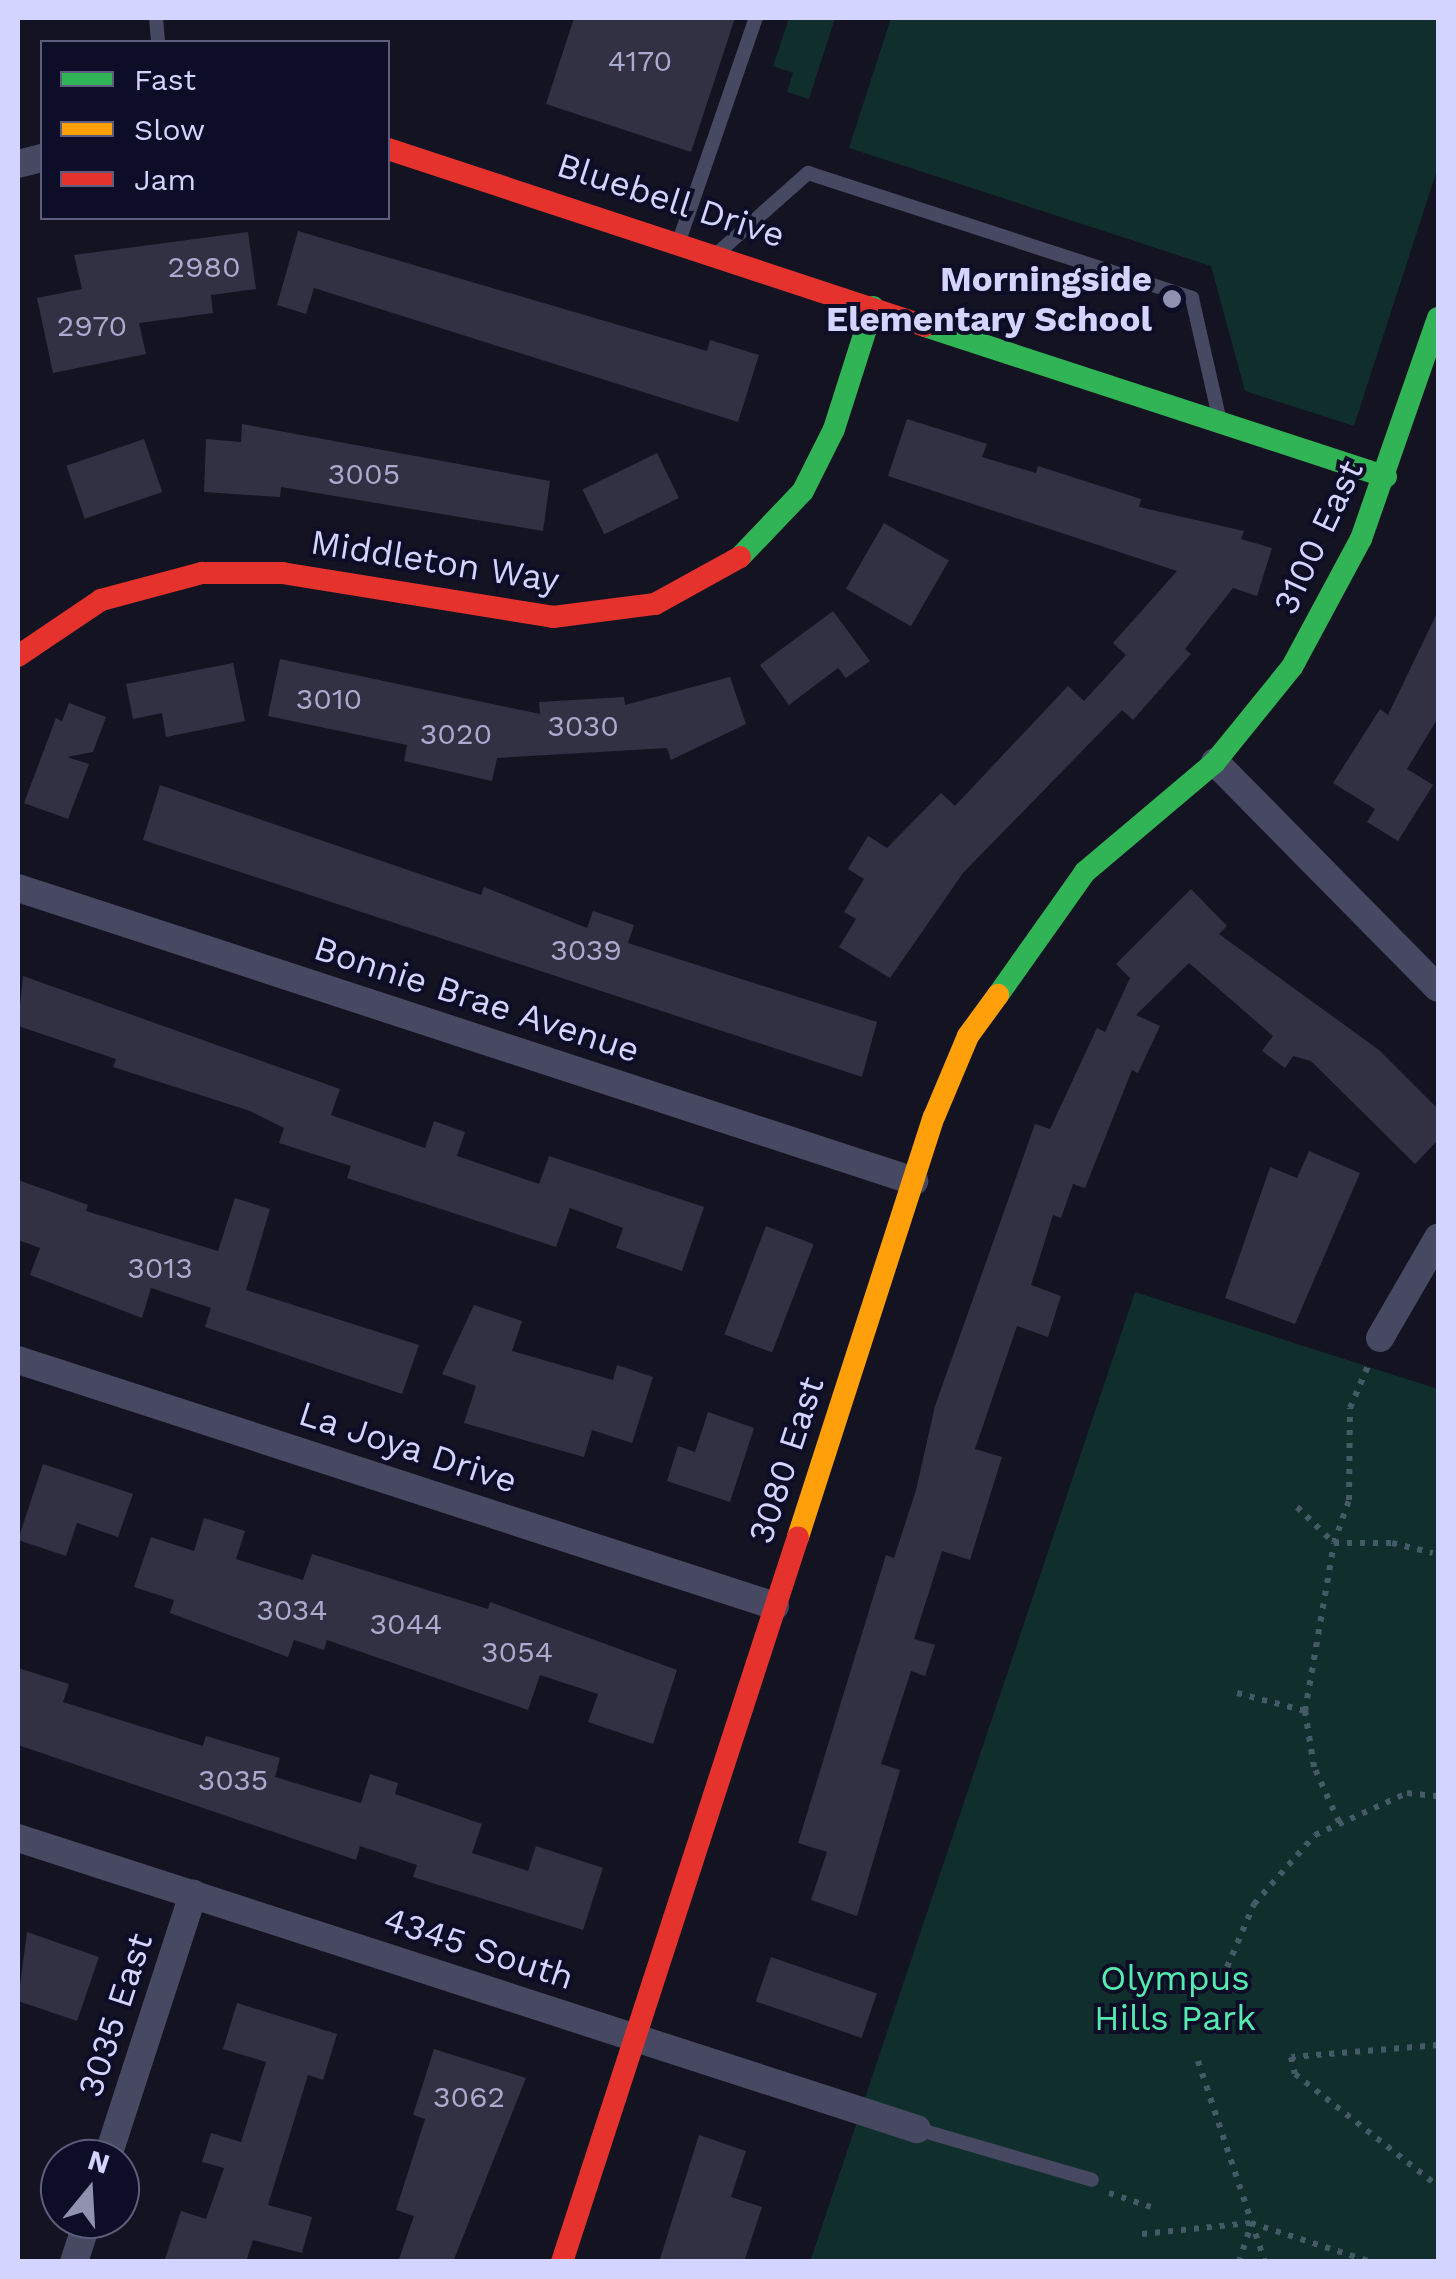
<!DOCTYPE html>
<html>
<head>
<meta charset="utf-8">
<style>
	body { margin:0 }
	#map { position:relative; width:1456px; height:2279px; overflow:hidden; background:#141321; font-family:"Work Sans",sans-serif }
	div>[style] { position:absolute }
	.green>* { inset:0; background:#102e2b }
	.building>* { inset:0; background:#323143; transform-origin:0 0 }
	.path>* { height:6px; margin-top:-3px; transform-origin:0; background:repeating-linear-gradient(90deg,#455a67 0 5px,transparent 0 13px) }
	.lane>* { height:14px; margin:-7px; padding:0 7px; transform-origin:7px; border-radius:7px; background:#474963 }
	.street>* { height:28px; margin:-14px; padding:0 14px; transform-origin:14px; border-radius:14px; background:#474963 }
	.fast>* { height:22px; margin:-11px; padding:0 11px; transform-origin:11px; border-radius:11px; background:#30b455 }
	.slow>* { height:22px; margin:-11px; padding:0 11px; transform-origin:11px; border-radius:11px; background:#ff9f0a }
	.jam>* { height:22px; margin:-11px; padding:0 11px; transform-origin:11px; border-radius:11px; background:#e5322d }
	.dots>* { width:28px; height:28px; translate:-50% -50%; box-sizing:border-box; border:5px solid #0e0d27; border-radius:50% }
	span { translate:-50% -50%; white-space:nowrap; text-align:center; line-height:1.15; -webkit-text-stroke:8px #0e0d27; paint-order:stroke }
	.number-label { font-size:30px; color:#ababd0 }
	.number-label span { -webkit-text-stroke-width:0 }
	.street-label { font-size:35px; color:#d3d4ff }
	.poi-label { font-size:35px; color:#d3d4ff; font-weight:700 }
	.right { translate:-100% -50%; text-align:right }
	.park-label { font-size:35px; color:#54ebaf }
	.frame { position:absolute; inset:0; border:20px solid #d3d4ff; pointer-events:none }
	.legend { position:absolute; left:40px; top:40px; width:350px; height:180px; box-sizing:border-box; background:#0e0d27; border:2px solid #5d5d7d; margin:0; padding:12px 18px; list-style:none; font-size:30px; color:#d3d4ff }
	.legend li { display:flex; align-items:center; gap:20px; height:50px }
	.legend b { width:50px; border:2px solid #5d5d7d }
	.north { position:absolute; left:40px; top:2139px; width:100px; height:100px; box-sizing:border-box; background:#0e0d27; border:2px solid #5d5d7d; border-radius:50%; rotate:18deg; font-size:28px; font-weight:700; line-height:40px; text-align:center; color:#d3d4ff }
	.north::after { content:''; display:block; margin:auto; width:35px; height:45px; background:#9090b1; clip-path:polygon(50% 0,100% 100%,50% 72%,0 100%) }
</style>
</head>
<body>
<div id="map">
	<div class="green">
		<i style="clip-path:polygon(789px 18px,835px 18px,809px 99px,787px 92px,793px 73px,773px 66px)"></i>
		<i style="clip-path:polygon(891px 18px,1438px 18px,1438px 167px,1354px 426px,1245px 391px,1211px 266px,849px 148px)"></i>
		<i style="clip-path:polygon(1135px 1292px,1438px 1389px,1438px 2261px,810px 2262px)"></i>
	</div>
	<div class="building">
		<i style="clip-path:polygon(574px 18px,735px 18px,691px 152px,546px 104px)"></i>
		<i style="clip-path:polygon(298px 231px,707px 351px,710px 340px,759px 355px,738px 422px,314px 288px,306px 314px,277px 305px)"></i>
		<i style="clip-path:polygon(248px 232px,256px 289px,211px 295px,213px 313px,139px 323px,146px 354px,53px 373px,37px 298px,82px 289px,74px 255px)"></i>
		<i style="clip-path:polygon(907px 419px,987px 444px,982px 457px,1036px 473px,1038px 466px,1141px 499px,1139px 507px,1244px 531px,1241px 539px,1272px 548px,1257px 596px,1233px 588px,1185px 649px,1191px 654px,1133px 720px,1122px 710px,963px 873px,890px 978px,839px 947px,856px 919px,844px 912px,864px 879px,848px 869px,868px 836px,887px 848px,941px 793px,955px 806px,1068px 686px,1084px 701px,1126px 655px,1113px 643px,1177px 571px,888px 476px)"></i>
		<i style="clip-path:polygon(242px 424px,550px 481px,543px 531px,281px 487px,280px 497px,204px 492px,206px 439px,241px 442px)"></i>
		<i style="left:144px;top:439px;width:56px;height:82px;rotate:71deg"></i>
		<i style="left:657px;top:453px;width:50px;height:83px;rotate:64deg"></i>
		<i style="left:884px;top:523px;width:75px;height:76px;rotate:30deg"></i>
		<i style="clip-path:polygon(833px 611px,870px 661px,846px 678px,838px 668px,789px 705px,760px 665px)"></i>
		<i style="clip-path:polygon(1438px 611px,1438px 718px,1407px 769px,1433px 785px,1398px 841px,1367px 822px,1375px 809px,1333px 783px,1380px 709px,1388px 715px)"></i>
		<i style="clip-path:polygon(280px 659px,540px 714px,539px 702px,624px 697px,625px 705px,730px 677px,746px 724px,671px 760px,667px 748px,497px 758px,492px 781px,404px 761px,407px 745px,268px 716px)"></i>
		<i style="clip-path:polygon(233px 663px,245px 721px,166px 737px,162px 713px,133px 719px,126px 684px)"></i>
		<i style="clip-path:polygon(69px 703px,106px 717px,93px 752px,67px 757px,89px 764px,68px 819px,24px 803px,56px 718px,62px 721px)"></i>
		<i style="clip-path:polygon(160px 785px,481px 895px,484px 887px,587px 928px,593px 911px,634px 925px,628px 943px,877px 1022px,862px 1077px,143px 840px)"></i>
		<i style="clip-path:polygon(1191px 889px,1227px 926px,1219px 934px,1379px 1050px,1438px 1109px,1438px 1140px,1415px 1164px,1311px 1061px,1293px 1056px,1285px 1068px,1262px 1051px,1273px 1036px,1189px 963px,1136px 1015px,1160px 1026px,1138px 1073px,1132px 1070px,1085px 1188px,1073px 1184px,1061px 1218px,1053px 1215px,1031px 1285px,1061px 1296px,1048px 1337px,1017px 1326px,975px 1449px,1002px 1457px,970px 1560px,942px 1551px,914px 1639px,935px 1645px,925px 1676px,911px 1671px,881px 1764px,900px 1770px,857px 1916px,811px 1900px,827px 1852px,798px 1843px,886px 1555px,894px 1558px,916px 1490px,935px 1406px,1035px 1124px,1050px 1129px,1097px 1028px,1105px 1032px,1130px 978px,1116px 964px)"></i>
		<i style="clip-path:polygon(23px 976px,340px 1089px,331px 1115px,425px 1148px,434px 1121px,465px 1132px,457px 1156px,539px 1184px,549px 1156px,704px 1207px,682px 1271px,616px 1248px,623px 1228px,570px 1208px,556px 1247px,347px 1178px,351px 1166px,279px 1143px,284px 1128px,250px 1111px,113px 1067px,116px 1059px,18px 1026px)"></i>
		<i style="clip-path:polygon(1309px 1151px,1360px 1173px,1295px 1324px,1225px 1298px,1270px 1167px,1297px 1178px)"></i>
		<i style="clip-path:polygon(18px 1180px,88px 1205px,86px 1211px,218px 1251px,235px 1198px,270px 1209px,246px 1290px,419px 1345px,402px 1394px,205px 1327px,211px 1308px,151px 1288px,142px 1318px,30px 1275px,40px 1248px,18px 1240px)"></i>
		<i style="left:766px;top:1226px;width:51px;height:116px;rotate:21deg"></i>
		<i style="clip-path:polygon(474px 1305px,522px 1321px,512px 1351px,613px 1380px,617px 1365px,653px 1377px,632px 1443px,592px 1430px,584px 1457px,464px 1423px,476px 1386px,442px 1374px)"></i>
		<i style="clip-path:polygon(708px 1412px,754px 1428px,730px 1502px,667px 1481px,678px 1446px,695px 1452px)"></i>
		<i style="clip-path:polygon(43px 1464px,133px 1494px,118px 1537px,77px 1523px,66px 1556px,18px 1540px)"></i>
		<i style="clip-path:polygon(204px 1518px,245px 1531px,236px 1559px,303px 1580px,312px 1554px,488px 1609px,490px 1602px,677px 1670px,653px 1744px,588px 1722px,598px 1694px,540px 1675px,528px 1710px,327px 1640px,324px 1650px,294px 1640px,288px 1657px,170px 1613px,174px 1600px,134px 1587px,151px 1537px,194px 1551px)"></i>
		<i style="clip-path:polygon(18px 1668px,69px 1684px,63px 1702px,203px 1746px,206px 1736px,280px 1758px,275px 1777px,361px 1803px,370px 1774px,398px 1783px,395px 1794px,482px 1824px,472px 1853px,528px 1871px,536px 1846px,603px 1868px,583px 1930px,413px 1877px,417px 1865px,360px 1846px,356px 1860px,18px 1745px)"></i>
		<i style="clip-path:polygon(27px 1932px,99px 1957px,77px 2021px,18px 2001px)"></i>
		<i style="left:771px;top:1957px;width:112px;height:47px;rotate:19deg"></i>
		<i style="clip-path:polygon(237px 2003px,337px 2034px,323px 2080px,308px 2075px,268px 2205px,312px 2217px,302px 2253px,253px 2240px,246px 2262px,164px 2262px,181px 2211px,206px 2219px,224px 2168px,202px 2162px,211px 2133px,241px 2142px,266px 2062px,223px 2049px)"></i>
		<i style="clip-path:polygon(434px 2049px,526px 2078px,453px 2262px,398px 2262px,414px 2216px,396px 2210px,425px 2119px,413px 2115px)"></i>
		<i style="clip-path:polygon(699px 2135px,746px 2151px,731px 2197px,762px 2207px,744px 2262px,659px 2262px)"></i>
	</div>
	<div class="path">
		<i style="left:1297px;top:1507px;width:50px;rotate:44.2deg"></i>
		<i style="left:1334px;top:1543px;width:46px;rotate:-70.8deg"></i>
		<i style="left:1349px;top:1500px;width:92px;rotate:-89.4deg"></i>
		<i style="left:1350px;top:1408px;width:46px;rotate:-66.8deg"></i>
		<i style="left:1237px;top:1693px;width:70px;rotate:14.8deg"></i>
		<i style="left:1339px;top:1822px;width:60px;rotate:-114.4deg"></i>
		<i style="left:1314px;top:1767px;width:57px;rotate:-99.1deg"></i>
		<i style="left:1305px;top:1711px;width:170px;rotate:-80.2deg"></i>
		<i style="left:1334px;top:1543px;width:58px"></i>
		<i style="left:1392px;top:1543px;width:42px;rotate:13.7deg"></i>
		<i style="left:1227px;top:1967px;width:69px;rotate:-66.8deg"></i>
		<i style="left:1254px;top:1904px;width:92px;rotate:-48.5deg"></i>
		<i style="left:1315px;top:1835px;width:101px;rotate:-24.5deg"></i>
		<i style="left:1407px;top:1793px;width:31px;rotate:6deg"></i>
		<i style="left:1438px;top:2045px;width:147px;rotate:175.3deg"></i>
		<i style="left:1291px;top:2057px;width:17px;rotate:77deg"></i>
		<i style="left:1295px;top:2074px;width:182px;rotate:38.1deg"></i>
		<i style="left:1198px;top:2061px;width:212px;rotate:71.6deg"></i>
		<i style="left:1109px;top:2193px;width:44px;rotate:18.4deg"></i>
		<i style="left:1142px;top:2234px;width:110px;rotate:-5.8deg"></i>
		<i style="left:1251px;top:2223px;width:127px;rotate:17.9deg"></i>
		<i style="left:1239px;top:2262px;width:39px;rotate:-72deg"></i>
	</div>
	<div class="lane">
		<i style="left:156px;top:18px;width:24px;rotate:85deg"></i>
		<i style="left:679px;top:241px;width:236px;rotate:-71deg"></i>
		<i style="left:720px;top:251px;width:118px;rotate:-41.6deg"></i>
		<i style="left:808px;top:173px;width:404px;rotate:18deg"></i>
		<i style="left:1192px;top:298px;width:122px;rotate:77.2deg"></i>
		<i style="left:917px;top:2129px;width:182px;rotate:16.2deg"></i>
	</div>
	<div class="street">
		<i style="left:18px;top:164px;width:25px;rotate:-14deg"></i>
		<i style="left:1215px;top:762px;width:317px;rotate:45.4deg"></i>
		<i style="left:18px;top:888px;width:943px;rotate:18.11deg"></i>
		<i style="left:1380px;top:1338px;width:116px;rotate:-59.9deg"></i>
		<i style="left:18px;top:1360px;width:796px;rotate:18deg"></i>
		<i style="left:18px;top:1838px;width:945px;rotate:17.94deg"></i>
		<i style="left:107px;top:2159px;width:279px;rotate:-72deg"></i>
		<i style="left:74px;top:2262px;width:45px;rotate:-72deg"></i>
	</div>
	<div class="fast">
		<i style="left:925px;top:326px;width:485px;rotate:18.1deg"></i>
		<i style="left:740px;top:557px;width:91px;rotate:-46.3deg"></i>
		<i style="left:803px;top:491px;width:69px;rotate:-63.4deg"></i>
		<i style="left:834px;top:429px;width:128px;rotate:-72.3deg"></i>
		<i style="left:998px;top:995px;width:151px;rotate:-54.7deg"></i>
		<i style="left:1085px;top:872px;width:170px;rotate:-40.2deg"></i>
		<i style="left:1215px;top:762px;width:122px;rotate:-51deg"></i>
		<i style="left:1292px;top:667px;width:145px;rotate:-61.7deg"></i>
		<i style="left:1361px;top:539px;width:234px;rotate:-70.8deg"></i>
	</div>
	<div class="slow">
		<i style="left:798px;top:1537px;width:441px;rotate:-72.1deg"></i>
		<i style="left:934px;top:1117px;width:88px;rotate:-67.2deg"></i>
		<i style="left:968px;top:1036px;width:51px;rotate:-53.8deg"></i>
	</div>
	<div class="jam">
		<i style="left:388px;top:149px;width:565px;rotate:18.24deg"></i>
		<i style="left:18px;top:656px;width:100px;rotate:-34deg"></i>
		<i style="left:101px;top:600px;width:105px;rotate:-15deg"></i>
		<i style="left:202px;top:573px;width:80px"></i>
		<i style="left:282px;top:573px;width:275px;rotate:9.2deg"></i>
		<i style="left:553px;top:617px;width:103px;rotate:-7.3deg"></i>
		<i style="left:655px;top:604px;width:97px;rotate:-28.9deg"></i>
		<i style="left:562px;top:2262px;width:762px;rotate:-71.97deg"></i>
	</div>
	<div class="dots">
		<i style="left:1172px;top:299px;background:#9090b1"></i>
	</div>
	<div class="number-label">
		<span style="left:640px;top:61px">4170</span>
		<span style="left:204px;top:267px">2980</span>
		<span style="left:92px;top:326px">2970</span>
		<span style="left:364px;top:474px">3005</span>
		<span style="left:329px;top:699px">3010</span>
		<span style="left:583px;top:726px">3030</span>
		<span style="left:456px;top:734px">3020</span>
		<span style="left:586px;top:950px">3039</span>
		<span style="left:160px;top:1268px">3013</span>
		<span style="left:292px;top:1610px">3034</span>
		<span style="left:406px;top:1624px">3044</span>
		<span style="left:517px;top:1652px">3054</span>
		<span style="left:233px;top:1780px">3035</span>
		<span style="left:469px;top:2097px">3062</span>
	</div>
	<div class="street-label">
		<span style="left:671px;top:200px;rotate:18deg">Bluebell Drive</span>
		<span style="left:1318px;top:537px;rotate:-65deg">3100 East</span>
		<span style="left:435px;top:561px;rotate:9deg">Middleton Way</span>
		<span style="left:477px;top:999px;rotate:18deg">Bonnie Brae Avenue</span>
		<span style="left:408px;top:1447px;rotate:18deg">La Joya Drive</span>
		<span style="left:786px;top:1460px;rotate:-72deg">3080 East</span>
		<span style="left:479px;top:1948px;rotate:18deg">4345 South</span>
		<span style="left:115px;top:2015px;rotate:-72deg">3035 East</span>
	</div>
	<div class="poi-label">
		<span class="right" style="left:1152px;top:299px">Morningside<br>Elementary School</span>
	</div>
	<div class="park-label">
		<span style="left:1175px;top:1998px">Olympus<br>Hills Park</span>
	</div>
	<div class="frame"></div>
	<ul class="legend">
	<li><b style="height:12px;background:#30b455"></b>Fast</li>
	<li><b style="height:12px;background:#ff9f0a"></b>Slow</li>
	<li><b style="height:12px;background:#e5322d"></b>Jam</li>
	</ul>
	<div class="north">N</div>
</div>
</body>
</html>
